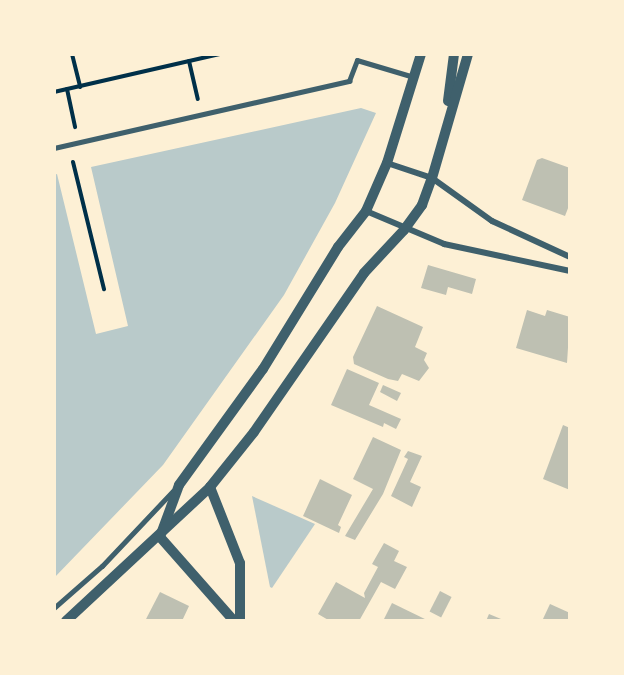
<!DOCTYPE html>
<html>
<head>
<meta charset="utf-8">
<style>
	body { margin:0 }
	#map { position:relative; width:624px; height:675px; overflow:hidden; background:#fdf0d5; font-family:"Asap Condensed",sans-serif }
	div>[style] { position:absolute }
	.green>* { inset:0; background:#b9caca }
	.building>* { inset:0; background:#bec0b2; transform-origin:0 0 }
	.path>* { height:4px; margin:-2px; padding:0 2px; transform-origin:2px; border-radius:2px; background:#003049 }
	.service>* { height:4.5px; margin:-2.25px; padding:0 2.25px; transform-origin:2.25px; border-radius:2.25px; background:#3f606c }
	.minor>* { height:6px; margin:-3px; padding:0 3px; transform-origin:3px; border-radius:3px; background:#3f606c }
	.tertiary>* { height:10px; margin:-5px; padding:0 5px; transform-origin:5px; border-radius:5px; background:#3f606c }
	span { translate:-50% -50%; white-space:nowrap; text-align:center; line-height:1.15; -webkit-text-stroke:4.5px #fdf0d5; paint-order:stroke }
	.frame { position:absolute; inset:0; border:56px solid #fdf0d5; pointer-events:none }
</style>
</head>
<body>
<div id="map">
	<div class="green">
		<i style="clip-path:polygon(361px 108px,376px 113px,335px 203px,284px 295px,163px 465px,54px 578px,54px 175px,57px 174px,96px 334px,128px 326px,91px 167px)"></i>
		<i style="clip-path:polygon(252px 496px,315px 524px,272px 588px,270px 587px)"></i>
	</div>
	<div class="building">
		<i style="clip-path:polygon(542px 158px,570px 168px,570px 203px,565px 216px,522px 200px,537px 160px)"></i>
		<i style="clip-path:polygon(428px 265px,476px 279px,472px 294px,448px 287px,446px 295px,421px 288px)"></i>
		<i style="clip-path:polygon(377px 306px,423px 327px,415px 347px,427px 353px,424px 360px,429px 368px,419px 381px,402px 374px,398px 381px,388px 379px,354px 364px,353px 357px)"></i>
		<i style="clip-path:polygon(527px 310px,545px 316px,547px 310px,570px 317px,567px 363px,516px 348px)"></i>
		<i style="clip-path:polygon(347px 369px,379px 383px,369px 405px,401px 419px,396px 429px,384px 423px,383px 427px,331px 405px)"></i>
		<i style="clip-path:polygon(383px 385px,401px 393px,397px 401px,380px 392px)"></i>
		<i style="clip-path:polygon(563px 425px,570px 428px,570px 490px,543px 479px)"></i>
		<i style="clip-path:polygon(373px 437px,401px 450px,383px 494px,355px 540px,345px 536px,373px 489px,353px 479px)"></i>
		<i style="clip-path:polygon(408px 451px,422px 456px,410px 482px,421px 487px,412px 507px,391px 496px,408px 459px,404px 457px)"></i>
		<i style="clip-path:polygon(320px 479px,352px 495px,338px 525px,341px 527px,339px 533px,303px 516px)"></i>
		<i style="clip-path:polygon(384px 543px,399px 551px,394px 561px,407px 567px,395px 589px,381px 582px,359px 621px,330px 621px,318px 614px,336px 582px,365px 598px,364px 593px,378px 567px,372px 564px)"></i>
		<i style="left:440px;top:591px;width:13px;height:23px;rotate:27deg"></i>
		<i style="clip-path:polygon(160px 592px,189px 606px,182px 621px,145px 621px)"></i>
		<i style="clip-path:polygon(392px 603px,429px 621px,383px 621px)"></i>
		<i style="clip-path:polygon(550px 604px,570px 613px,570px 621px,542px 621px)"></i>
		<i style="clip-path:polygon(489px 614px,501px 619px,500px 621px,486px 621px)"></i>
	</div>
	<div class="path">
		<i style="left:72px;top:54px;width:34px;rotate:76deg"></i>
		<i style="left:189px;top:61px;width:39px;rotate:77deg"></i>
		<i style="left:67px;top:89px;width:39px;rotate:78deg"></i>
		<i style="left:54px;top:92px;width:170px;rotate:-12.9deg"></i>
		<i style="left:73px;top:162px;width:131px;rotate:76.3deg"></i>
	</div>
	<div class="service">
		<i style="left:54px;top:148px;width:303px;rotate:-12.8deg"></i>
		<i style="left:349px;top:81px;width:22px;rotate:-69deg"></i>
		<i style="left:357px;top:60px;width:59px;rotate:16.6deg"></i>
		<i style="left:54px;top:608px;width:64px;rotate:-41.2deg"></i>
		<i style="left:102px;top:566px;width:103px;rotate:-46.6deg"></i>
	</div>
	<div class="minor">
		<i style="left:387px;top:163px;width:47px;rotate:18.4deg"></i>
		<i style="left:432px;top:178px;width:74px;rotate:35.6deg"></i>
		<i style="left:492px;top:221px;width:86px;rotate:24.8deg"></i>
		<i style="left:366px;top:211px;width:85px;rotate:22.9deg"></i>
		<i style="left:444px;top:244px;width:129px;rotate:12.1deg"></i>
	</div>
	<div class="tertiary">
		<i style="left:448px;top:101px;width:47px;rotate:-82.7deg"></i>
		<i style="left:210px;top:487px;width:82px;rotate:68.5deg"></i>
		<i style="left:240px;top:563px;width:58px;rotate:90deg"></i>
		<i style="left:161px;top:534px;width:52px;rotate:-69.8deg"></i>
		<i style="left:179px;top:485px;width:143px;rotate:-54.1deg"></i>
		<i style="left:263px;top:369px;width:143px;rotate:-58.4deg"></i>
		<i style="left:338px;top:247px;width:46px;rotate:-52.1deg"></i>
		<i style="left:366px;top:211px;width:52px;rotate:-66.4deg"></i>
		<i style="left:387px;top:163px;width:114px;rotate:-72.7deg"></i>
		<i style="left:160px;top:537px;width:112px;rotate:48.6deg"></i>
		<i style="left:66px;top:621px;width:197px;rotate:-42.9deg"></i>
		<i style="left:210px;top:487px;width:70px;rotate:-51.3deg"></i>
		<i style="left:254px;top:432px;width:193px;rotate:-55.3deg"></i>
		<i style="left:364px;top:273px;width:59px;rotate:-47.1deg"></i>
		<i style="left:404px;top:230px;width:31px;rotate:-54deg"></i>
		<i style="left:422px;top:205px;width:29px;rotate:-70deg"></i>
		<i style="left:432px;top:178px;width:129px;rotate:-73.8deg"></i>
	</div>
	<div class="frame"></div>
</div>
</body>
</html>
